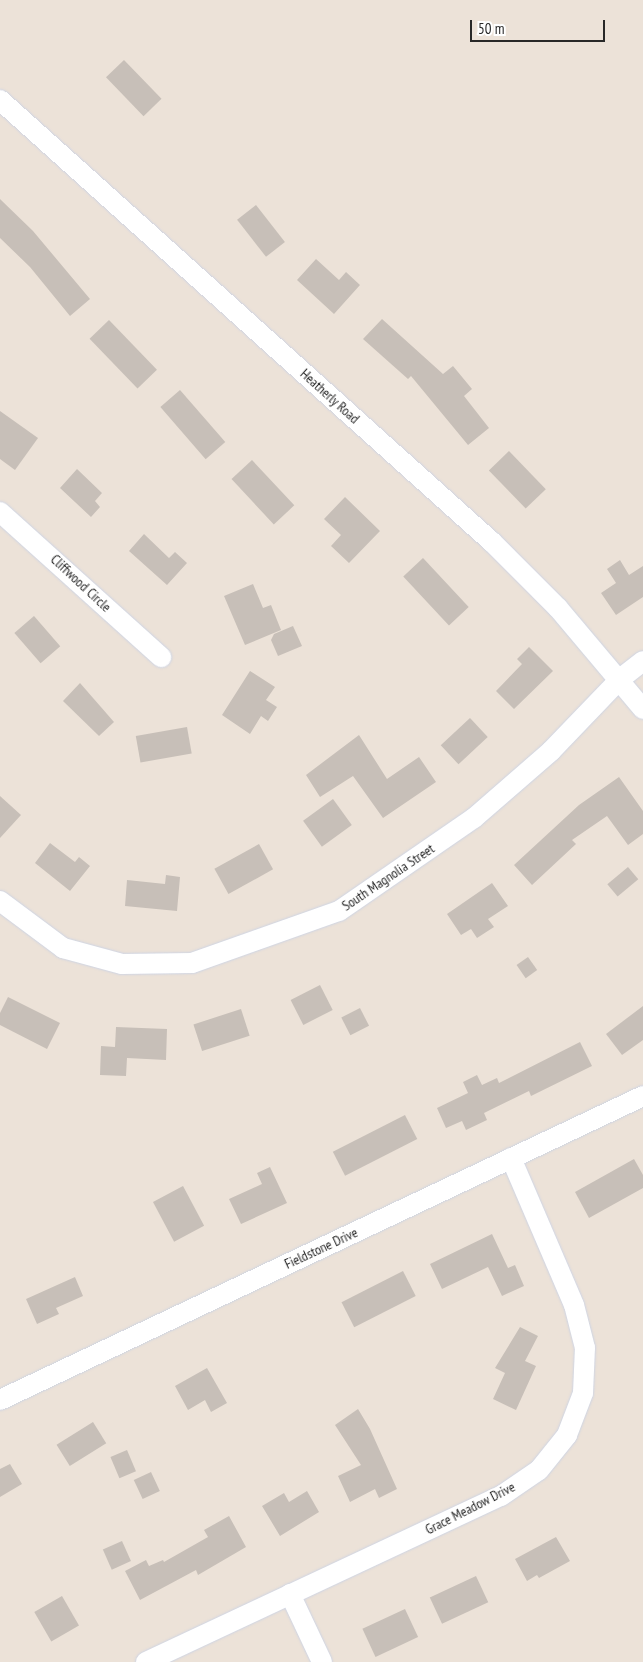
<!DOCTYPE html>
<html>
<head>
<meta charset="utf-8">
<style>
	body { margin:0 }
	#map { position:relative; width:643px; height:1662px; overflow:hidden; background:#ece2d8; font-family:"PT Sans Narrow",sans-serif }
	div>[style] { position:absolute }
	.building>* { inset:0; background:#c7bfb8; transform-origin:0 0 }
	.roads { filter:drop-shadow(0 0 1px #ced4e3) drop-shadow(0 0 1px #ced4e3) }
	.minor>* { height:20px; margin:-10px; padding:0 10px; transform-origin:10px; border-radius:10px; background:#fff }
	span { translate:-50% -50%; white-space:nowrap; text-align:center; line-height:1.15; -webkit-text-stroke:4px #fff; paint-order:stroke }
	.street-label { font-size:14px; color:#282828 }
	.scale { position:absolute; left:470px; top:20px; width:135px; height:22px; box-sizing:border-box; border:2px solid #282828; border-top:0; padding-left:6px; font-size:15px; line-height:18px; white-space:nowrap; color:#282828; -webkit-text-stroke:4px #fff; paint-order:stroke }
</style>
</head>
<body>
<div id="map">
	<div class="building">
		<i style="left:124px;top:60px;width:54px;height:25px;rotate:46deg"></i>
		<i style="clip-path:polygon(0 199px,33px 231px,90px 299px,70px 316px,30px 267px,0 238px)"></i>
		<i style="left:256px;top:205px;width:47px;height:24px;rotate:52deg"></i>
		<i style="clip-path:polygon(316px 259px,339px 280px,346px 272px,360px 285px,334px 314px,297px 280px)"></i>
		<i style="clip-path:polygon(382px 319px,443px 374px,453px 366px,472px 389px,464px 396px,489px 428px,468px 445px,411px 376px,408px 379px,363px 339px)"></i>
		<i style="left:109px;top:320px;width:69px;height:27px;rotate:46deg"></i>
		<i style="left:180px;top:390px;width:69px;height:26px;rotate:49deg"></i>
		<i style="clip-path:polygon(0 411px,38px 438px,15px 470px,0 459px)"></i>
		<i style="left:509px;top:451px;width:53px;height:28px;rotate:46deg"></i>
		<i style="left:252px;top:460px;width:62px;height:28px;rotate:47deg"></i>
		<i style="clip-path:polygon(77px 469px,102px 493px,95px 501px,100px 507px,91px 517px,60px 488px)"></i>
		<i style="clip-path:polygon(345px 497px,380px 531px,349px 563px,331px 546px,341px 535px,324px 519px)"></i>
		<i style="clip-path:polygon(144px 534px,169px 558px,175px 552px,187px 563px,167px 585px,129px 551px)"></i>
		<i style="left:423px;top:558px;width:67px;height:27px;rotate:47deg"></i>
		<i style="clip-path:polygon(620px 560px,629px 575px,643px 566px,643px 597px,616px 615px,601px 593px,616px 583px,607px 569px)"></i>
		<i style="clip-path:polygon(253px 584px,263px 608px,271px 605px,281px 630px,245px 645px,224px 596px)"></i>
		<i style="left:34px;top:616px;width:40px;height:26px;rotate:49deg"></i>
		<i style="clip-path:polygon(293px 626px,302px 646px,278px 656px,271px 640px,274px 634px)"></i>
		<i style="clip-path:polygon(529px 647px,553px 671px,514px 709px,496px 691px,522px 664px,517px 659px)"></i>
		<i style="clip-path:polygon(250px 671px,275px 687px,266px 700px,277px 707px,268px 721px,261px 716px,250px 734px,222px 715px)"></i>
		<i style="clip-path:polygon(80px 683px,114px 722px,99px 736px,63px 701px)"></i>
		<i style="left:470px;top:718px;width:26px;height:40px;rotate:47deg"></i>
		<i style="left:187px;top:727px;width:27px;height:52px;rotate:80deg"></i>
		<i style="clip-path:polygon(359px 735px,387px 779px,419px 757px,436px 782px,383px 818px,353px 776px,320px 797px,306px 775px)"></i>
		<i style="clip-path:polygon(619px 777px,643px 811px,643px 834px,628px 845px,607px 816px,572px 840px,576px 844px,532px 885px,514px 865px,579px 805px)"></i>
		<i style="clip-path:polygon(0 796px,21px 815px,0 838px)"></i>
		<i style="left:333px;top:799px;width:32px;height:37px;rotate:54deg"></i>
		<i style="clip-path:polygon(50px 843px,75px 862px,79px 857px,90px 866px,70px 891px,35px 863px)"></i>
		<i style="left:259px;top:844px;width:29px;height:51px;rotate:61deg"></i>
		<i style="left:628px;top:867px;width:16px;height:27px;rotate:50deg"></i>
		<i style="clip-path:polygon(166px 875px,180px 877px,177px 911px,125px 906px,127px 880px,165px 884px)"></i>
		<i style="clip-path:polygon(492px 883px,508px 906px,488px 919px,494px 927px,477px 938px,471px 929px,461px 935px,447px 914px)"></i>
		<i style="left:528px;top:957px;width:16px;height:14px;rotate:55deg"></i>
		<i style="left:320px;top:985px;width:28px;height:33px;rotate:63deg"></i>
		<i style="clip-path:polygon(8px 997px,60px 1023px,47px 1049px,0 1025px,0 1013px)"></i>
		<i style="clip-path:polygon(643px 1006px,643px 1040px,622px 1055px,606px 1034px)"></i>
		<i style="left:360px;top:1008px;width:20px;height:21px;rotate:63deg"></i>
		<i style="left:241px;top:1009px;width:28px;height:50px;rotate:72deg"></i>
		<i style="clip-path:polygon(116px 1027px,167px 1029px,166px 1060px,127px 1058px,126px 1076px,100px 1075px,101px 1046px,115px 1047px)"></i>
		<i style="clip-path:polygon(580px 1042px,592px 1066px,531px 1096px,529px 1091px,484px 1113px,487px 1120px,466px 1130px,462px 1121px,446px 1128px,437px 1108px,468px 1093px,463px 1082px,477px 1075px,482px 1085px,497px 1078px,499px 1083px)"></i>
		<i style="left:405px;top:1115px;width:27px;height:81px;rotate:63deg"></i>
		<i style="clip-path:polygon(634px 1159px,643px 1175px,643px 1188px,589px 1218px,575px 1192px)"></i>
		<i style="clip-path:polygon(270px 1167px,287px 1203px,241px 1224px,229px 1199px,262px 1184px,257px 1173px)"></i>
		<i style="left:183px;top:1186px;width:45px;height:34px;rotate:62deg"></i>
		<i style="clip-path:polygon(492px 1234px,508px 1268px,515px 1265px,524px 1286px,502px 1296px,488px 1267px,442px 1289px,430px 1264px)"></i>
		<i style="left:403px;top:1271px;width:28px;height:69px;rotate:63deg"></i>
		<i style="clip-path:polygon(75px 1277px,83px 1296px,56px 1308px,59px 1314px,37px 1324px,26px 1299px)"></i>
		<i style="clip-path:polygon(520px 1327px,538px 1336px,525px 1361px,536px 1366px,516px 1410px,493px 1399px,505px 1373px,495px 1368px)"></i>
		<i style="clip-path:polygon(207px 1368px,227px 1403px,211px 1412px,205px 1400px,188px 1410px,175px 1386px)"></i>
		<i style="clip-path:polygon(358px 1409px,370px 1429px,397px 1489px,379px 1498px,375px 1489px,350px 1502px,338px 1476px,361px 1465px,335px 1425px)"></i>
		<i style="left:93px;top:1422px;width:25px;height:43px;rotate:58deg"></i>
		<i style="left:127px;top:1450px;width:23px;height:18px;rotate:67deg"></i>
		<i style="clip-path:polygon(10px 1464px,22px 1484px,0 1497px,0 1469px)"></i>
		<i style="left:151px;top:1472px;width:21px;height:19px;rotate:65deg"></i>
		<i style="clip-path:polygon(307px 1491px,319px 1512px,280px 1536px,262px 1506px,284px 1493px,289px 1502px)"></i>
		<i style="clip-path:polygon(229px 1516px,246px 1547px,198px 1575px,196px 1570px,140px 1600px,125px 1571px,146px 1560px,149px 1566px,163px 1560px,164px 1562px,208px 1537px,204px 1530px)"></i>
		<i style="clip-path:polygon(556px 1537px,570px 1561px,539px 1578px,537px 1575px,527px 1581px,515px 1559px)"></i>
		<i style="left:122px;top:1541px;width:22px;height:21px;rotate:66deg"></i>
		<i style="left:476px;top:1576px;width:29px;height:51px;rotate:65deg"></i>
		<i style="left:62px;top:1596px;width:34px;height:32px;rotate:60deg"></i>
		<i style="left:405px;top:1609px;width:31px;height:47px;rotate:65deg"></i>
	</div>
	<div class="roads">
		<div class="minor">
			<i style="left:0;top:100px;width:661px;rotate:41.94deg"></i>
			<i style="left:492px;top:542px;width:93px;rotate:45deg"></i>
			<i style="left:558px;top:608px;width:132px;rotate:49.9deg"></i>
			<i style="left:0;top:512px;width:217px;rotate:42deg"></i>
			<i style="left:0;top:901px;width:79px;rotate:36.7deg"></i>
			<i style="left:63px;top:948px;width:61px;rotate:15.2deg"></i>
			<i style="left:122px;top:964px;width:70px;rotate:-0.8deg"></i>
			<i style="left:192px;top:963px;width:156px;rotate:-19.5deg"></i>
			<i style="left:339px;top:911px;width:164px;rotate:-34.6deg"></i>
			<i style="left:474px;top:818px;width:102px;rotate:-41deg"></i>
			<i style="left:551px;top:751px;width:100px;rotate:-46.2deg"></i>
			<i style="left:620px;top:679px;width:29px;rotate:-38deg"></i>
			<i style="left:0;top:1400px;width:711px;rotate:-25.3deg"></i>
			<i style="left:290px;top:1594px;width:75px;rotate:64.8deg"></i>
			<i style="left:146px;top:1662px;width:392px;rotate:-25.1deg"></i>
			<i style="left:501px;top:1496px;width:46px;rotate:-34.4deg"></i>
			<i style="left:539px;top:1470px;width:45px;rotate:-51.3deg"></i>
			<i style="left:567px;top:1435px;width:45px;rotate:-69.1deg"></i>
			<i style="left:583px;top:1393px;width:45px;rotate:-87.5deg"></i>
			<i style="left:585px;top:1348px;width:44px;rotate:-104.3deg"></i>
			<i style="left:574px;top:1305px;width:160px;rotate:-113.2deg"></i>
		</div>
	</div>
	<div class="street-label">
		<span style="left:330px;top:396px;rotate:42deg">Heatherly Road</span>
		<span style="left:81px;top:583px;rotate:43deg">Cliffwood Circle</span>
		<span style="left:388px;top:877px;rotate:-34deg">South Magnolia Street</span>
		<span style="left:321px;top:1248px;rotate:-25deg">Fieldstone Drive</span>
		<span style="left:470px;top:1508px;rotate:-27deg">Grace Meadow Drive</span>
	</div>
	<div class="scale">50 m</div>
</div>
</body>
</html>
